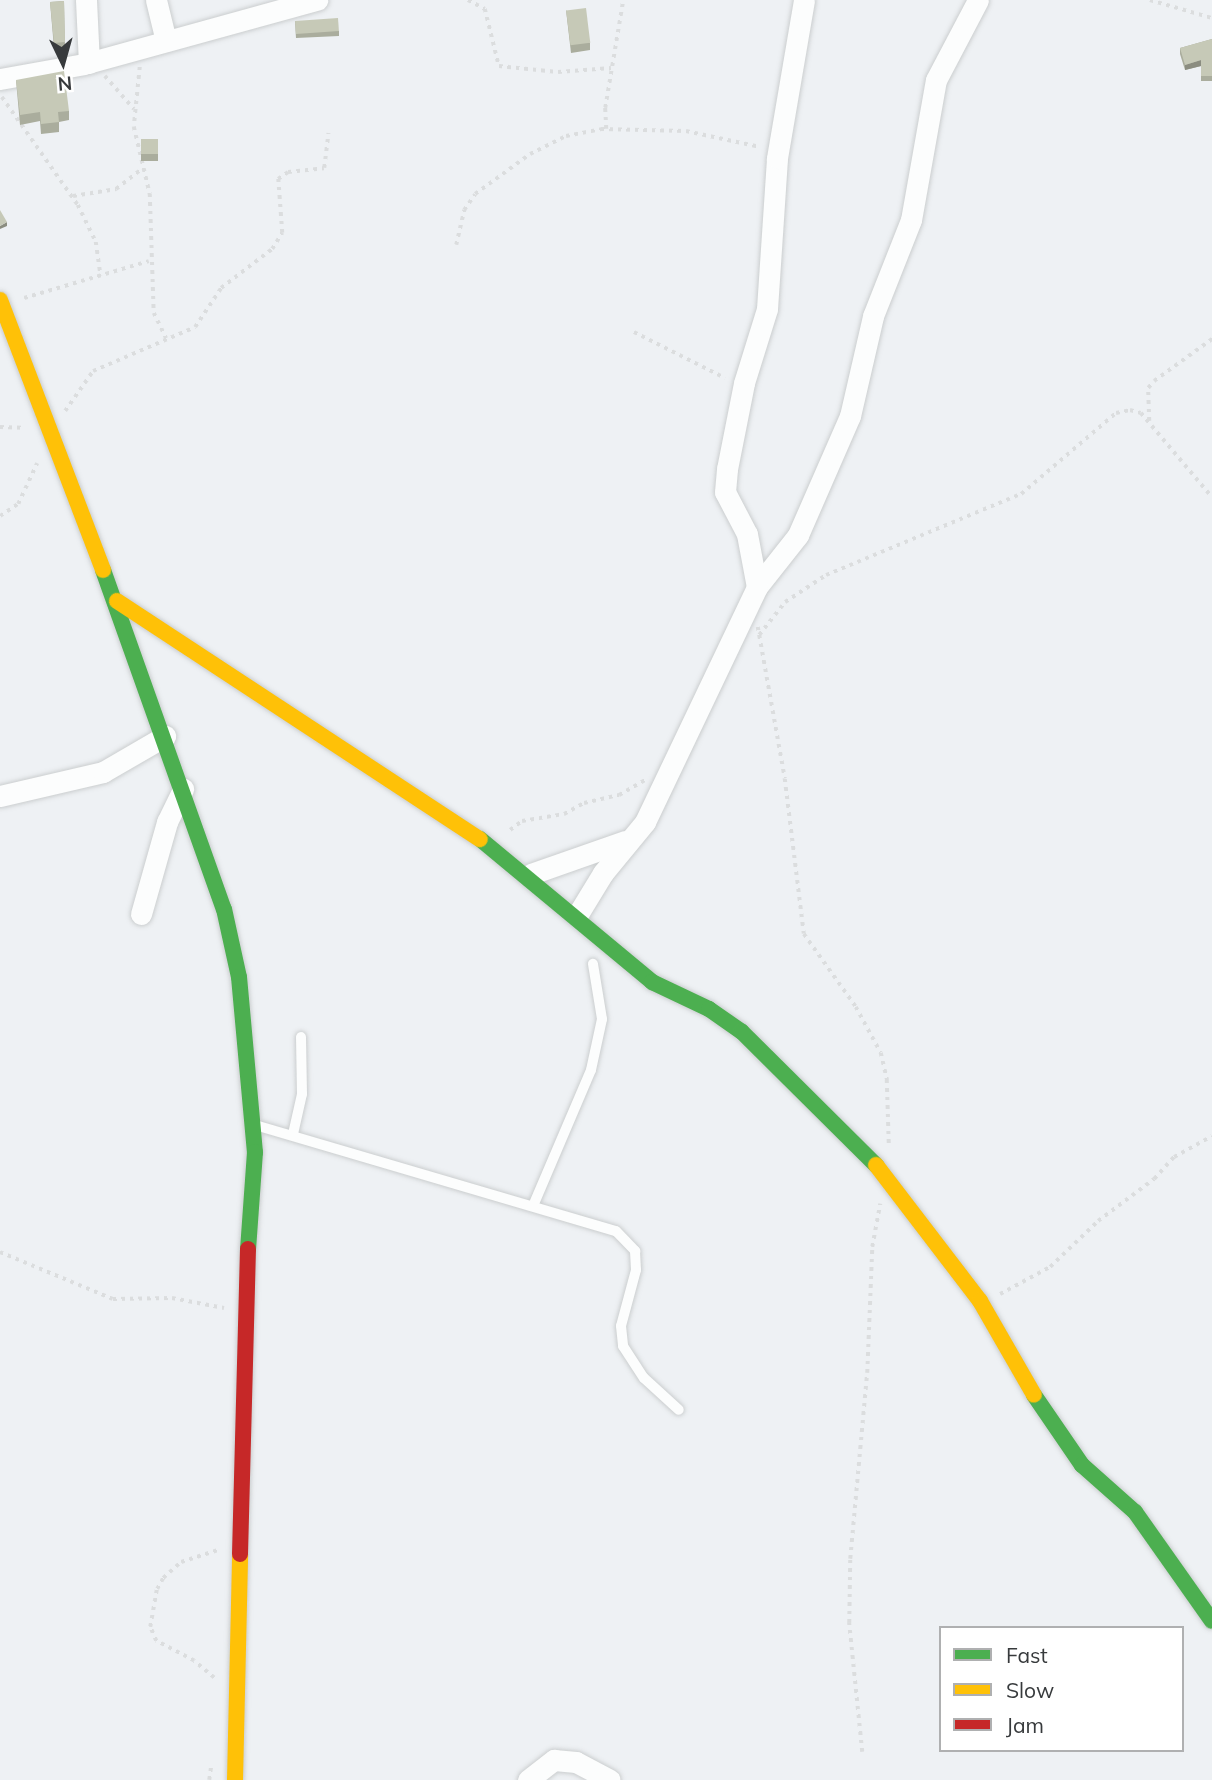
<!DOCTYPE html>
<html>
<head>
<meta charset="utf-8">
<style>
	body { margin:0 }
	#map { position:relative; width:1212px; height:1780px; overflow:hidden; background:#eef1f4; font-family:Mulish,sans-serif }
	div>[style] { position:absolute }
	.path>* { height:3.5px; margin-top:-1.75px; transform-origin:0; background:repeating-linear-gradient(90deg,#dbddde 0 3.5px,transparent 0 8.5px) }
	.roads { filter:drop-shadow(0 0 2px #cbcecf) drop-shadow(0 0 2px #cbcecf) }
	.lane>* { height:10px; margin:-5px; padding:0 5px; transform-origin:5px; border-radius:5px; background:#fcfdfd }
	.street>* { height:21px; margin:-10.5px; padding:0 10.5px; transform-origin:10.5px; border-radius:10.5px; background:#fcfdfd }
	.fast>* { height:16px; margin:-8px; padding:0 8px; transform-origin:8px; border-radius:8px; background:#4caf50 }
	.slow>* { height:16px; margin:-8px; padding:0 8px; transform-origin:8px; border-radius:8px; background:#ffc107 }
	.jam>* { height:16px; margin:-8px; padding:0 8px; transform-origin:8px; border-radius:8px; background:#c62828 }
	.wall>* { inset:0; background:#aaad9d; transform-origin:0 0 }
	.shaded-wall>* { inset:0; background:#8b8d80 }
	.building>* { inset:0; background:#c6c9b7; transform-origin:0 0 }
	span { translate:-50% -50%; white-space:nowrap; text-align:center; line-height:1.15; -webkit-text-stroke:6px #fff; paint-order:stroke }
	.legend { position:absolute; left:939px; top:1626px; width:245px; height:126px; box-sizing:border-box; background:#fff; border:2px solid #afb0b1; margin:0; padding:9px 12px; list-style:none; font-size:21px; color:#373a3c }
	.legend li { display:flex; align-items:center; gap:14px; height:35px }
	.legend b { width:35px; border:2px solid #afb0b1 }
	.north { position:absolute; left:28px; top:28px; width:70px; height:70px; -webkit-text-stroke:5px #fff; paint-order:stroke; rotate:175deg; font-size:19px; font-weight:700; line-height:28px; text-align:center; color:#373a3c }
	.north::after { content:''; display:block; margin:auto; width:24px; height:32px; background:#373a3c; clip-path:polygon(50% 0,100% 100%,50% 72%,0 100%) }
</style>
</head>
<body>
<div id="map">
	<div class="path">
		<i style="left:468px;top:0;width:19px;rotate:28deg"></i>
		<i style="left:485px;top:9px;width:59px;rotate:76.2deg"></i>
		<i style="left:499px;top:66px;width:59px;rotate:5.8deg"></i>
		<i style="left:558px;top:72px;width:53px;rotate:-4.3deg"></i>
		<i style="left:1150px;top:0;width:65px;rotate:16.2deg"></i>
		<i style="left:140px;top:67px;width:60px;rotate:95.7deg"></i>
		<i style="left:134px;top:127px;width:69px;rotate:76.6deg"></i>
		<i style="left:150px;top:194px;width:119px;rotate:88.1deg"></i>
		<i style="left:154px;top:313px;width:28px;rotate:64deg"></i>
		<i style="left:105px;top:76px;width:44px;rotate:48.7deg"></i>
		<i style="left:2px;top:97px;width:132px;rotate:54.9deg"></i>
		<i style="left:78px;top:205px;width:41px;rotate:64.1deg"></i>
		<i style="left:96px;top:242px;width:34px;rotate:82deg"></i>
		<i style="left:606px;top:129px;width:21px;rotate:-93deg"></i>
		<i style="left:605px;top:108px;width:109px;rotate:-80.5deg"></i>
		<i style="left:73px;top:196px;width:44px;rotate:-9.2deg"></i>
		<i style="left:116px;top:189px;width:34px;rotate:-38deg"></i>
		<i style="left:456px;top:245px;width:36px;rotate:-77deg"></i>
		<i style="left:464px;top:210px;width:19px;rotate:-55deg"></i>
		<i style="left:475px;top:194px;width:68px;rotate:-36deg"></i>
		<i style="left:530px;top:154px;width:40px;rotate:-26.6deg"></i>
		<i style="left:566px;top:136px;width:36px;rotate:-11deg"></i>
		<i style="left:601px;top:129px;width:85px;rotate:1.3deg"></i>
		<i style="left:686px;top:131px;width:76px;rotate:12.2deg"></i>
		<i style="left:24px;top:298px;width:130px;rotate:-16.5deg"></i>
		<i style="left:634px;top:332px;width:102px;rotate:26.8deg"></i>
		<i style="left:65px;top:411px;width:49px;rotate:-55deg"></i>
		<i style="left:93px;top:371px;width:111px;rotate:-23.3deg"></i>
		<i style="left:195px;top:327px;width:47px;rotate:-56.3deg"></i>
		<i style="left:221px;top:288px;width:64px;rotate:-37.4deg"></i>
		<i style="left:272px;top:249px;width:19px;rotate:-58deg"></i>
		<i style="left:282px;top:233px;width:54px;rotate:-94.2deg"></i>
		<i style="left:278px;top:179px;width:12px;rotate:-35deg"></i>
		<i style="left:288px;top:172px;width:36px;rotate:-6deg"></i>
		<i style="left:324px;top:168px;width:35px;rotate:-83deg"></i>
		<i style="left:1149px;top:421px;width:33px;rotate:-92deg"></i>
		<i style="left:1148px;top:388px;width:9px;rotate:-49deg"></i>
		<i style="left:1154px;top:381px;width:72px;rotate:-35.9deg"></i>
		<i style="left:0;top:427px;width:23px;rotate:2deg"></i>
		<i style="left:0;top:516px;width:22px;rotate:-34deg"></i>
		<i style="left:18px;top:504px;width:45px;rotate:-65.1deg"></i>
		<i style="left:758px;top:627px;width:154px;rotate:79.9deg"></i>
		<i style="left:785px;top:779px;width:156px;rotate:83deg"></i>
		<i style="left:804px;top:934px;width:90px;rotate:54.5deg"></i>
		<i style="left:856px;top:1007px;width:52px;rotate:61.5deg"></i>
		<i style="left:881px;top:1053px;width:28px;rotate:77deg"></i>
		<i style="left:887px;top:1080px;width:65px;rotate:88.2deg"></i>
		<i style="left:759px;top:635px;width:42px;rotate:-51.8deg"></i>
		<i style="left:785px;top:602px;width:49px;rotate:-33.4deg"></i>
		<i style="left:826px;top:575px;width:211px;rotate:-22.6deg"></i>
		<i style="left:1021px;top:494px;width:125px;rotate:-40.5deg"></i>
		<i style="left:1116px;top:413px;width:14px;rotate:-12deg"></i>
		<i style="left:1130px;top:410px;width:11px;rotate:15deg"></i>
		<i style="left:1141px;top:413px;width:110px;rotate:49.8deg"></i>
		<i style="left:510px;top:830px;width:15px;rotate:-37deg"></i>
		<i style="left:522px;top:821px;width:43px;rotate:-9.5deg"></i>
		<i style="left:564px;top:814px;width:23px;rotate:-29deg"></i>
		<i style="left:584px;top:803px;width:36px;rotate:-13deg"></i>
		<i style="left:619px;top:795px;width:30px;rotate:-30deg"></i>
		<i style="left:0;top:1252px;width:122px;rotate:22.6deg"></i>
		<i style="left:113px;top:1299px;width:59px;rotate:-1deg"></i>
		<i style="left:172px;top:1298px;width:53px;rotate:10.9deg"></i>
		<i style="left:1000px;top:1294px;width:57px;rotate:-28.4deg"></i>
		<i style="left:1050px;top:1267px;width:66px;rotate:-43.8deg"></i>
		<i style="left:1098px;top:1221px;width:70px;rotate:-36.9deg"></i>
		<i style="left:1154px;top:1179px;width:30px;rotate:-48deg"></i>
		<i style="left:1174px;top:1157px;width:43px;rotate:-28.9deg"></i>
		<i style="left:214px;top:1678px;width:26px;rotate:-140deg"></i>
		<i style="left:194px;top:1661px;width:43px;rotate:-152.2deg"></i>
		<i style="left:156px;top:1641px;width:15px;rotate:-113deg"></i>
		<i style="left:150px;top:1627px;width:39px;rotate:-80deg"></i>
		<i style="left:157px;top:1589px;width:13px;rotate:-61deg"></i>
		<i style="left:163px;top:1578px;width:24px;rotate:-42deg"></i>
		<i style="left:181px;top:1562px;width:38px;rotate:-18deg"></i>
		<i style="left:862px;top:1752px;width:130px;rotate:-95.8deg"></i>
		<i style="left:849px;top:1623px;width:64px;rotate:-89.1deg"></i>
		<i style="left:850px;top:1559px;width:187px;rotate:-84.8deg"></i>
		<i style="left:867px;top:1373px;width:126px;rotate:-87.7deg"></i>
		<i style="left:872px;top:1247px;width:44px;rotate:-79.5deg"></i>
		<i style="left:209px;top:1780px;width:14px;rotate:-82deg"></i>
	</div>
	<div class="roads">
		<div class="lane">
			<i style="left:255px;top:1125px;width:376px;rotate:16.4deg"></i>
			<i style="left:616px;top:1231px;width:28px;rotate:46deg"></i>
			<i style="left:635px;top:1251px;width:19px;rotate:87deg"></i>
			<i style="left:636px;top:1270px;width:58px;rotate:105deg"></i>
			<i style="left:621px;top:1326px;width:20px;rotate:84deg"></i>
			<i style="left:623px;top:1346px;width:38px;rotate:57deg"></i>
			<i style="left:644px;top:1378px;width:47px;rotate:42.4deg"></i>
			<i style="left:293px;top:1134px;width:41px;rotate:-77.3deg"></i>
			<i style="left:302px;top:1094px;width:57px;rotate:-91deg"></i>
			<i style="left:533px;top:1206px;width:148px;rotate:-66.9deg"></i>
			<i style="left:591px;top:1070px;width:52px;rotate:-77.8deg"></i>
			<i style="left:602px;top:1019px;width:56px;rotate:-99.3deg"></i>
		</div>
		<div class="street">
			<i style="left:86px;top:0;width:63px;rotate:87.3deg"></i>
			<i style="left:156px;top:0;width:42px;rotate:76.3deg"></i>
			<i style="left:0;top:79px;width:85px;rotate:-10.1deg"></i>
			<i style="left:84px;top:64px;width:242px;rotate:-15.4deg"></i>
			<i style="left:757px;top:587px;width:66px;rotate:-51.7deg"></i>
			<i style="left:798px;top:535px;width:130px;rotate:-66.4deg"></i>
			<i style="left:850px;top:416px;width:103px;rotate:-77deg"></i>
			<i style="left:873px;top:316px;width:103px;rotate:-68.4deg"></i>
			<i style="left:911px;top:220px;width:142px;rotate:-79.9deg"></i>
			<i style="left:936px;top:80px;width:90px;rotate:-62.3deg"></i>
			<i style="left:0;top:796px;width:106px;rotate:-13.1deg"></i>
			<i style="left:103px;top:772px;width:72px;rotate:-30.1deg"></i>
			<i style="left:531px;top:874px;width:100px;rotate:-19.3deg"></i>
			<i style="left:141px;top:914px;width:96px;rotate:-74.2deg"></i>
			<i style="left:167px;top:822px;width:37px;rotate:-64deg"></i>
			<i style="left:578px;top:914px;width:48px;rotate:-58.6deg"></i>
			<i style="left:603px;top:873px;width:66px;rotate:-50.5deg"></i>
			<i style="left:645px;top:822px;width:260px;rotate:-64.5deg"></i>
			<i style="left:757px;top:587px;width:54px;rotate:-100.7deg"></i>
			<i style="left:747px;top:534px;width:47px;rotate:-117.6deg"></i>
			<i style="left:725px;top:492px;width:23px;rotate:-85deg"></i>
			<i style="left:727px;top:469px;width:88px;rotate:-78.8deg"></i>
			<i style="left:744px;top:383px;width:77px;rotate:-72.7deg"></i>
			<i style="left:767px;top:309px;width:151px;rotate:-86.2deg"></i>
			<i style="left:777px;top:158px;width:160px;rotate:-80.3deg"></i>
			<i style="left:528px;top:1780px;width:33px;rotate:-38deg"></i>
			<i style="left:554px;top:1760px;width:22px;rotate:5deg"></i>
			<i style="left:576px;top:1762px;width:38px;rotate:28deg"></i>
		</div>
		<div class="fast">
			<i style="left:103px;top:570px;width:360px;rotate:70.4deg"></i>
			<i style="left:224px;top:909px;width:70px;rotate:77.6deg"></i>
			<i style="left:239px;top:977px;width:176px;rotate:84.8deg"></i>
			<i style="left:255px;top:1152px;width:97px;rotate:94.1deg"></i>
			<i style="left:480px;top:839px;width:224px;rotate:39.7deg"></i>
			<i style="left:652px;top:982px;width:63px;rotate:25.3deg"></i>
			<i style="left:709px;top:1009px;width:40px;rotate:34.9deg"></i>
			<i style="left:742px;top:1032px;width:189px;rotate:44.8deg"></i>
			<i style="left:1034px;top:1395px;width:85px;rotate:55.6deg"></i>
			<i style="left:1082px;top:1465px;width:71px;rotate:41.6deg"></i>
			<i style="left:1135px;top:1512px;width:133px;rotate:54.8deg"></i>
		</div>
		<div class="slow">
			<i style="left:0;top:300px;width:289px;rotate:69.1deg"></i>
			<i style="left:117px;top:601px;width:434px;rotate:33.3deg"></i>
			<i style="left:876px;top:1165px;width:171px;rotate:52.6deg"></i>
			<i style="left:980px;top:1301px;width:108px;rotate:60.1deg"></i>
			<i style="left:235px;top:1780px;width:226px;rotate:-88.7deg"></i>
		</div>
		<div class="jam">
			<i style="left:240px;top:1554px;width:305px;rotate:-88.5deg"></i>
		</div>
	</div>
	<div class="wall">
		<i style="clip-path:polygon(64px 1px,65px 48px,54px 48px,50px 2px)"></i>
		<i style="clip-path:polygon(566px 10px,590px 43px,590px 50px,571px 53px)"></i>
		<i style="clip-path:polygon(295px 21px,339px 31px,339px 36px,296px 38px)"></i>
		<i style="clip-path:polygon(1212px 39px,1212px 81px,1201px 81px,1201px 66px,1185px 70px,1180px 54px,1180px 48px)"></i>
		<i style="clip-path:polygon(16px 80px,69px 111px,69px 120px,59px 122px,59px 132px,41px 134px,40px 121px,20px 125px)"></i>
		<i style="left:141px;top:139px;width:17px;height:22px"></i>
	</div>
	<div class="shaded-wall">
		<i style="clip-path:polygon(1201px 60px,1201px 66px,1185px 70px,1185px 65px)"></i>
		<i style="clip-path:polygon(7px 222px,7px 226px,0 229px,0 226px)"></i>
	</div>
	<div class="building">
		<i style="clip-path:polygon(64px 1px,65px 42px,54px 43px,50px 2px)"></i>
		<i style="left:586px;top:8px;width:35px;height:20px;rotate:83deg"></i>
		<i style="left:338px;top:18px;width:13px;height:43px;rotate:86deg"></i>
		<i style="clip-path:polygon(1212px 39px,1212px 76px,1201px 76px,1201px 60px,1185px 65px,1180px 48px)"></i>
		<i style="clip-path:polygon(64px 71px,69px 111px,58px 112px,59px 122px,41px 124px,40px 112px,20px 115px,16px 80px)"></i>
		<i style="left:141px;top:139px;width:17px;height:15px"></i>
		<i style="clip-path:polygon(0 210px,7px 222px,0 226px)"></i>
	</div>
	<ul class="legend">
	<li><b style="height:9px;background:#4caf50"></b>Fast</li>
	<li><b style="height:9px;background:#ffc107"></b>Slow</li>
	<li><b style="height:9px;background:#c62828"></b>Jam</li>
	</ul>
	<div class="north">N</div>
</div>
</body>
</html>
